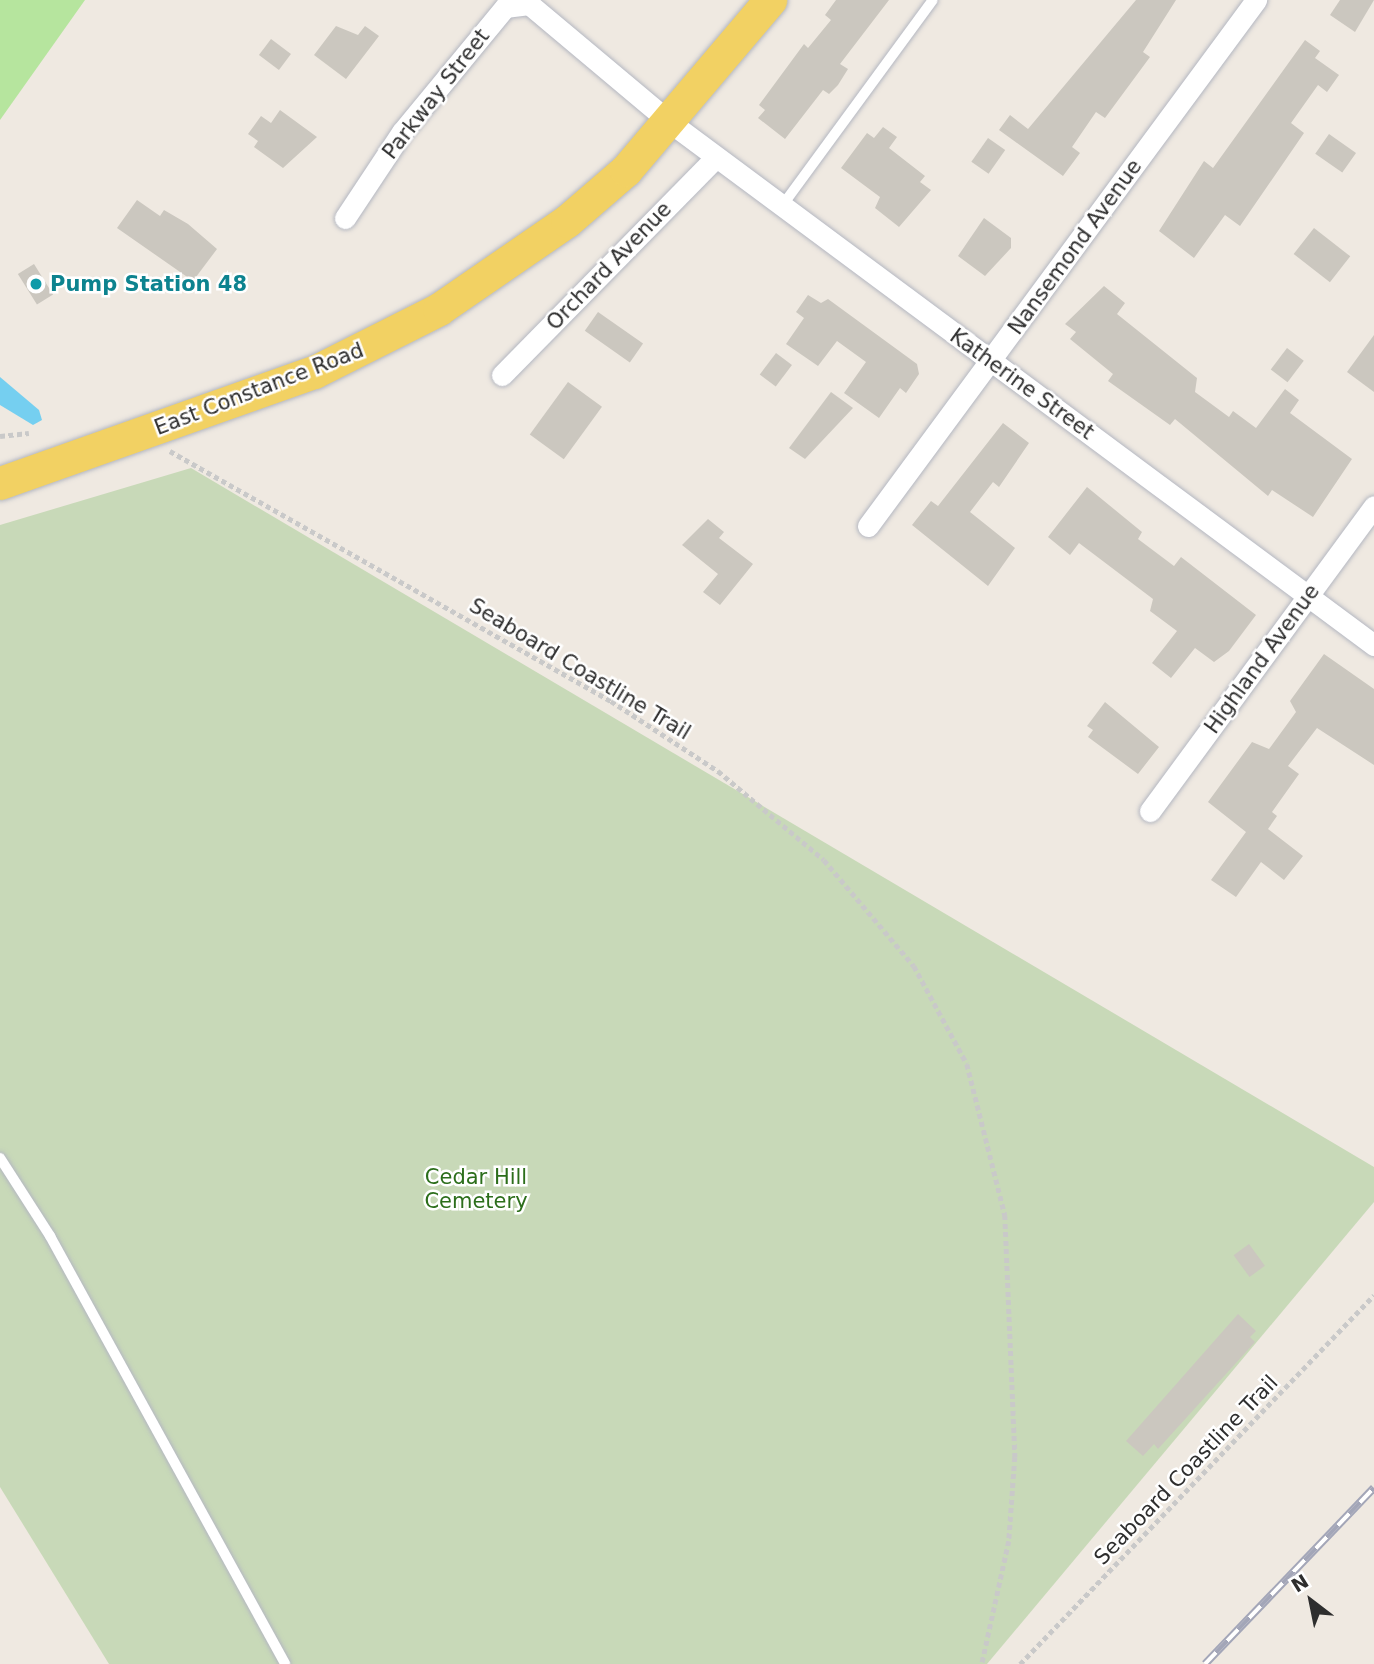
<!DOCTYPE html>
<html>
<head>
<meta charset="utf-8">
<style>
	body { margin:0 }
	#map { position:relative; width:1374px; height:1664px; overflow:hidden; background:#efe9e1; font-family:"DejaVu Sans",sans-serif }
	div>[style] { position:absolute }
	.green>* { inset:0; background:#b6e59e }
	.cemetery>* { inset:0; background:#c8d9b8 }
	.water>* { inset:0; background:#75cff0 }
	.building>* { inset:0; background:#cbc7bf; transform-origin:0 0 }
	.path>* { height:4.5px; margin-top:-2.25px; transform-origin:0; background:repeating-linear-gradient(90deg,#c9c9c9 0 5px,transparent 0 8.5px) }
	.roads { filter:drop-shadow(0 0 2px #b4b7c1) drop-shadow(0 0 2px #b4b7c1) }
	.service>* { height:10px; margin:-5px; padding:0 5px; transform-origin:5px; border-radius:5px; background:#fff }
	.minor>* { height:21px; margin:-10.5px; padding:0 10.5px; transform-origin:10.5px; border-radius:10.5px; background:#fff }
	.primary>* { height:33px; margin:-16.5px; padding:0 16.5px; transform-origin:16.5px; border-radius:16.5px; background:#f2d163 }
	.rail>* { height:8px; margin-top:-4px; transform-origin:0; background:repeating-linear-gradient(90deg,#fff 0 16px,#a3a6b8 0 32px); box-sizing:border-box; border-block:2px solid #a3a6b8 }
	.dots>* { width:19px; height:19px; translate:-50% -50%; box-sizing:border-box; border:4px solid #fff; border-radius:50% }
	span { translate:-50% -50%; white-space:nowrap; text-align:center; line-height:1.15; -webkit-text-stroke:5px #fff; paint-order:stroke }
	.street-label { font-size:21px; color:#2e2e2e }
	.culture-label { font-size:21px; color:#0d838f; font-weight:700 }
	.left { translate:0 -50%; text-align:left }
	.park-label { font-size:21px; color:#2c6e1b }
	.north { position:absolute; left:1276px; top:1566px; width:70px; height:70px; -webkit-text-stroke:5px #fff; paint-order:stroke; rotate:328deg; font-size:19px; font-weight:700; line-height:28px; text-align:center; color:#2e2e2e }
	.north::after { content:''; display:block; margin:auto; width:24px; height:32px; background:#2e2e2e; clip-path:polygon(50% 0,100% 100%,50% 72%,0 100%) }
</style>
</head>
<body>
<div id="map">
	<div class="green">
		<i style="clip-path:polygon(0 0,85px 0,0 120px)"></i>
	</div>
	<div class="cemetery">
		<i style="clip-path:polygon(191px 468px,1374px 1167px,1374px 1202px,987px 1664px,109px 1664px,0 1487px,0 525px)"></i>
	</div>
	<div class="water">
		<i style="clip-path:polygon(0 377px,39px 410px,42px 420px,33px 425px,0 405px)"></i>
	</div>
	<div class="building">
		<i style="clip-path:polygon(836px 0,889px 0,840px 64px,848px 69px,838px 85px,829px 94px,823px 90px,785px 139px,758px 118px,765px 110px,759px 105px,804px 44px,808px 48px,831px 20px,825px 15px)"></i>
		<i style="clip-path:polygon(1136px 0,1176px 0,1143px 52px,1150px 57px,1105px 118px,1096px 112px,1072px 147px,1080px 153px,1063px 176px,999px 130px,1010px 115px,1028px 129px)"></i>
		<i style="clip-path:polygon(1340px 0,1374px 0,1355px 32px,1330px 15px)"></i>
		<i style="clip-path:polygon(336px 26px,358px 35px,365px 26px,379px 36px,346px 79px,314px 55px)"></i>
		<i style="left:271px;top:39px;width:25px;height:20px;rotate:37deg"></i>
		<i style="clip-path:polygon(1305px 40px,1320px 51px,1315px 58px,1339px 75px,1327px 92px,1318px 85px,1291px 123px,1304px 133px,1240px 226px,1225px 215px,1194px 258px,1159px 231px,1204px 161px,1213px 168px)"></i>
		<i style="clip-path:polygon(280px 110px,317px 137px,283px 168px,254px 147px,258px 141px,248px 134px,261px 116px,271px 123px)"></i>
		<i style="clip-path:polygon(883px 127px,897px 137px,889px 148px,925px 176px,920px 182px,931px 190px,899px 227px,875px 208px,880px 197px,841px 168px,867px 133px,874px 138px)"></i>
		<i style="left:1329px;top:134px;width:33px;height:24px;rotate:35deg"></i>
		<i style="left:988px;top:138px;width:21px;height:29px;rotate:35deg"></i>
		<i style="clip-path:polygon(137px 200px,160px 216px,164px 210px,188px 224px,217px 249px,193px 281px,117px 228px)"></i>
		<i style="clip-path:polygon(984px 218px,1011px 238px,1011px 248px,985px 276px,958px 256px)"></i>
		<i style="left:1314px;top:228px;width:46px;height:33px;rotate:38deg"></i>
		<i style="left:34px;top:264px;width:36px;height:19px;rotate:58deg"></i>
		<i style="clip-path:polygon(1104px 286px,1125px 303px,1117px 314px,1197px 378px,1195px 392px,1229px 417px,1233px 411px,1256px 428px,1285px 389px,1299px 400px,1290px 413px,1352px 459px,1313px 517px,1272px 490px,1268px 496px,1175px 419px,1170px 425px,1108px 381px,1113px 374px,1070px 339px,1076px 332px,1065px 324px)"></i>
		<i style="clip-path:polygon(808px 295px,821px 303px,828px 299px,917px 364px,919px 374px,906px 393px,900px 388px,879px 418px,844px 393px,866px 362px,837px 341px,818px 366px,786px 344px,804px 318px,796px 312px)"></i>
		<i style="left:598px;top:312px;width:55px;height:23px;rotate:35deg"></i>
		<i style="clip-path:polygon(1374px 335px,1374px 392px,1347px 372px)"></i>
		<i style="left:1287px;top:348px;width:21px;height:27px;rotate:37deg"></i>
		<i style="left:776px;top:353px;width:20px;height:27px;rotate:37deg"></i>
		<i style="left:568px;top:382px;width:42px;height:65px;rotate:36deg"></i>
		<i style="clip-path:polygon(831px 392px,853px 408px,805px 459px,789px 448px)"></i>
		<i style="clip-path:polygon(1003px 423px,1029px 443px,999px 487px,993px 482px,970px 512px,1015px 548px,988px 586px,912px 525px,931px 501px,938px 506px)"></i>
		<i style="clip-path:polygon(1087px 487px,1142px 532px,1138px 539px,1174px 566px,1181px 557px,1256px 615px,1229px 651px,1214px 662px,1195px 648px,1171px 678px,1152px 663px,1177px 631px,1150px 611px,1153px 599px,1079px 543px,1070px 555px,1048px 537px)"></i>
		<i style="clip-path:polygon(708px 519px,724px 532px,719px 538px,753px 564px,720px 605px,703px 592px,718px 574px,682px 545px)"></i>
		<i style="clip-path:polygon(1324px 654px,1374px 689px,1374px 765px,1317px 728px,1288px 766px,1299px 774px,1272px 812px,1277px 816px,1268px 829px,1303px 856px,1284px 880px,1261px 862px,1236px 897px,1211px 880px,1246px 832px,1208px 802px,1252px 742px,1269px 749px,1296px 712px,1290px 701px)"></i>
		<i style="clip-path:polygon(1105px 702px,1159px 747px,1138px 774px,1088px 737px,1093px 730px,1087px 726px)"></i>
		<i style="left:1249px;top:1244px;width:27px;height:19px;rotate:54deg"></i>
		<i style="clip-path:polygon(1238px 1314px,1256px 1331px,1250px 1337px,1255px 1342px,1158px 1449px,1154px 1444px,1143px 1456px,1126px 1441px)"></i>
	</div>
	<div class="path">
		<i style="left:0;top:436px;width:29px;rotate:-6deg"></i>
		<i style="left:170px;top:451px;width:507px;rotate:29.55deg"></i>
		<i style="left:611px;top:701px;width:128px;rotate:33.2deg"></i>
		<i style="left:718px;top:771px;width:138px;rotate:40deg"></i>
		<i style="left:824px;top:860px;width:139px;rotate:49.7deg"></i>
		<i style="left:914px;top:966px;width:111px;rotate:61.6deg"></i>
		<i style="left:967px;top:1064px;width:156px;rotate:75.9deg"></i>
		<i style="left:1005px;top:1215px;width:242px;rotate:87.6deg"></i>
		<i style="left:1015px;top:1457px;width:84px;rotate:94.1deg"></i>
		<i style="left:1009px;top:1541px;width:126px;rotate:102.4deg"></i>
		<i style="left:1020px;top:1664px;width:511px;rotate:-46.19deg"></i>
	</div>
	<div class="roads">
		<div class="service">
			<i style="left:782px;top:206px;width:255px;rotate:-53.8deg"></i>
			<i style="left:0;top:1158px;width:93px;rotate:57.3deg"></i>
			<i style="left:50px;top:1236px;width:488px;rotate:61.2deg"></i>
		</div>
		<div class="minor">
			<i style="left:345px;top:218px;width:103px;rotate:-56.5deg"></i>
			<i style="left:402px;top:132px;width:162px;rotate:-50.5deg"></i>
			<i style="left:505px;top:7px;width:24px;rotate:-7deg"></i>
			<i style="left:529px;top:4px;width:185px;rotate:40deg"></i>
			<i style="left:671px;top:123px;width:876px;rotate:36.6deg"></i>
			<i style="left:502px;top:375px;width:305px;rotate:-45.5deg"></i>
			<i style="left:868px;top:526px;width:654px;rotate:-53.59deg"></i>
			<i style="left:1150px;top:811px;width:378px;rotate:-53.7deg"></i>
		</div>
		<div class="primary">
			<i style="left:0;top:483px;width:333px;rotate:-19.5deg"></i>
			<i style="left:314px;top:372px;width:140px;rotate:-26.7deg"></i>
			<i style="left:439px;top:309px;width:155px;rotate:-34.5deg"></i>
			<i style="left:567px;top:221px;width:78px;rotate:-40.8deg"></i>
			<i style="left:626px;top:170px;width:223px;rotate:-49.7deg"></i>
		</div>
	</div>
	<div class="rail">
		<i style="left:1205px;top:1664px;width:244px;rotate:-46.2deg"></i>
	</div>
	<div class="dots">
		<i style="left:36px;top:284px;background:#0f9aa8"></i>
	</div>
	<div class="street-label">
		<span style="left:436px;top:94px;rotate:-52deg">Parkway Street</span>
		<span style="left:1075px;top:247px;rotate:-54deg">Nansemond Avenue</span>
		<span style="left:609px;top:266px;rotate:-46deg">Orchard Avenue</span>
		<span style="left:1022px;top:384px;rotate:36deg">Katherine Street</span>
		<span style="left:259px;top:389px;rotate:-21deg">East Constance Road</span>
		<span style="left:1262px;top:659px;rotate:-54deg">Highland Avenue</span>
		<span style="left:580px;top:669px;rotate:31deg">Seaboard Coastline Trail</span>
		<span style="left:1186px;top:1470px;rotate:-46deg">Seaboard Coastline Trail</span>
	</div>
	<div class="culture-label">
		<span class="left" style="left:50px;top:284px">Pump Station 48</span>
	</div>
	<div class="park-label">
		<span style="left:476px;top:1189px">Cedar Hill<br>Cemetery</span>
	</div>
	<div class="north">N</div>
</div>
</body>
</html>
